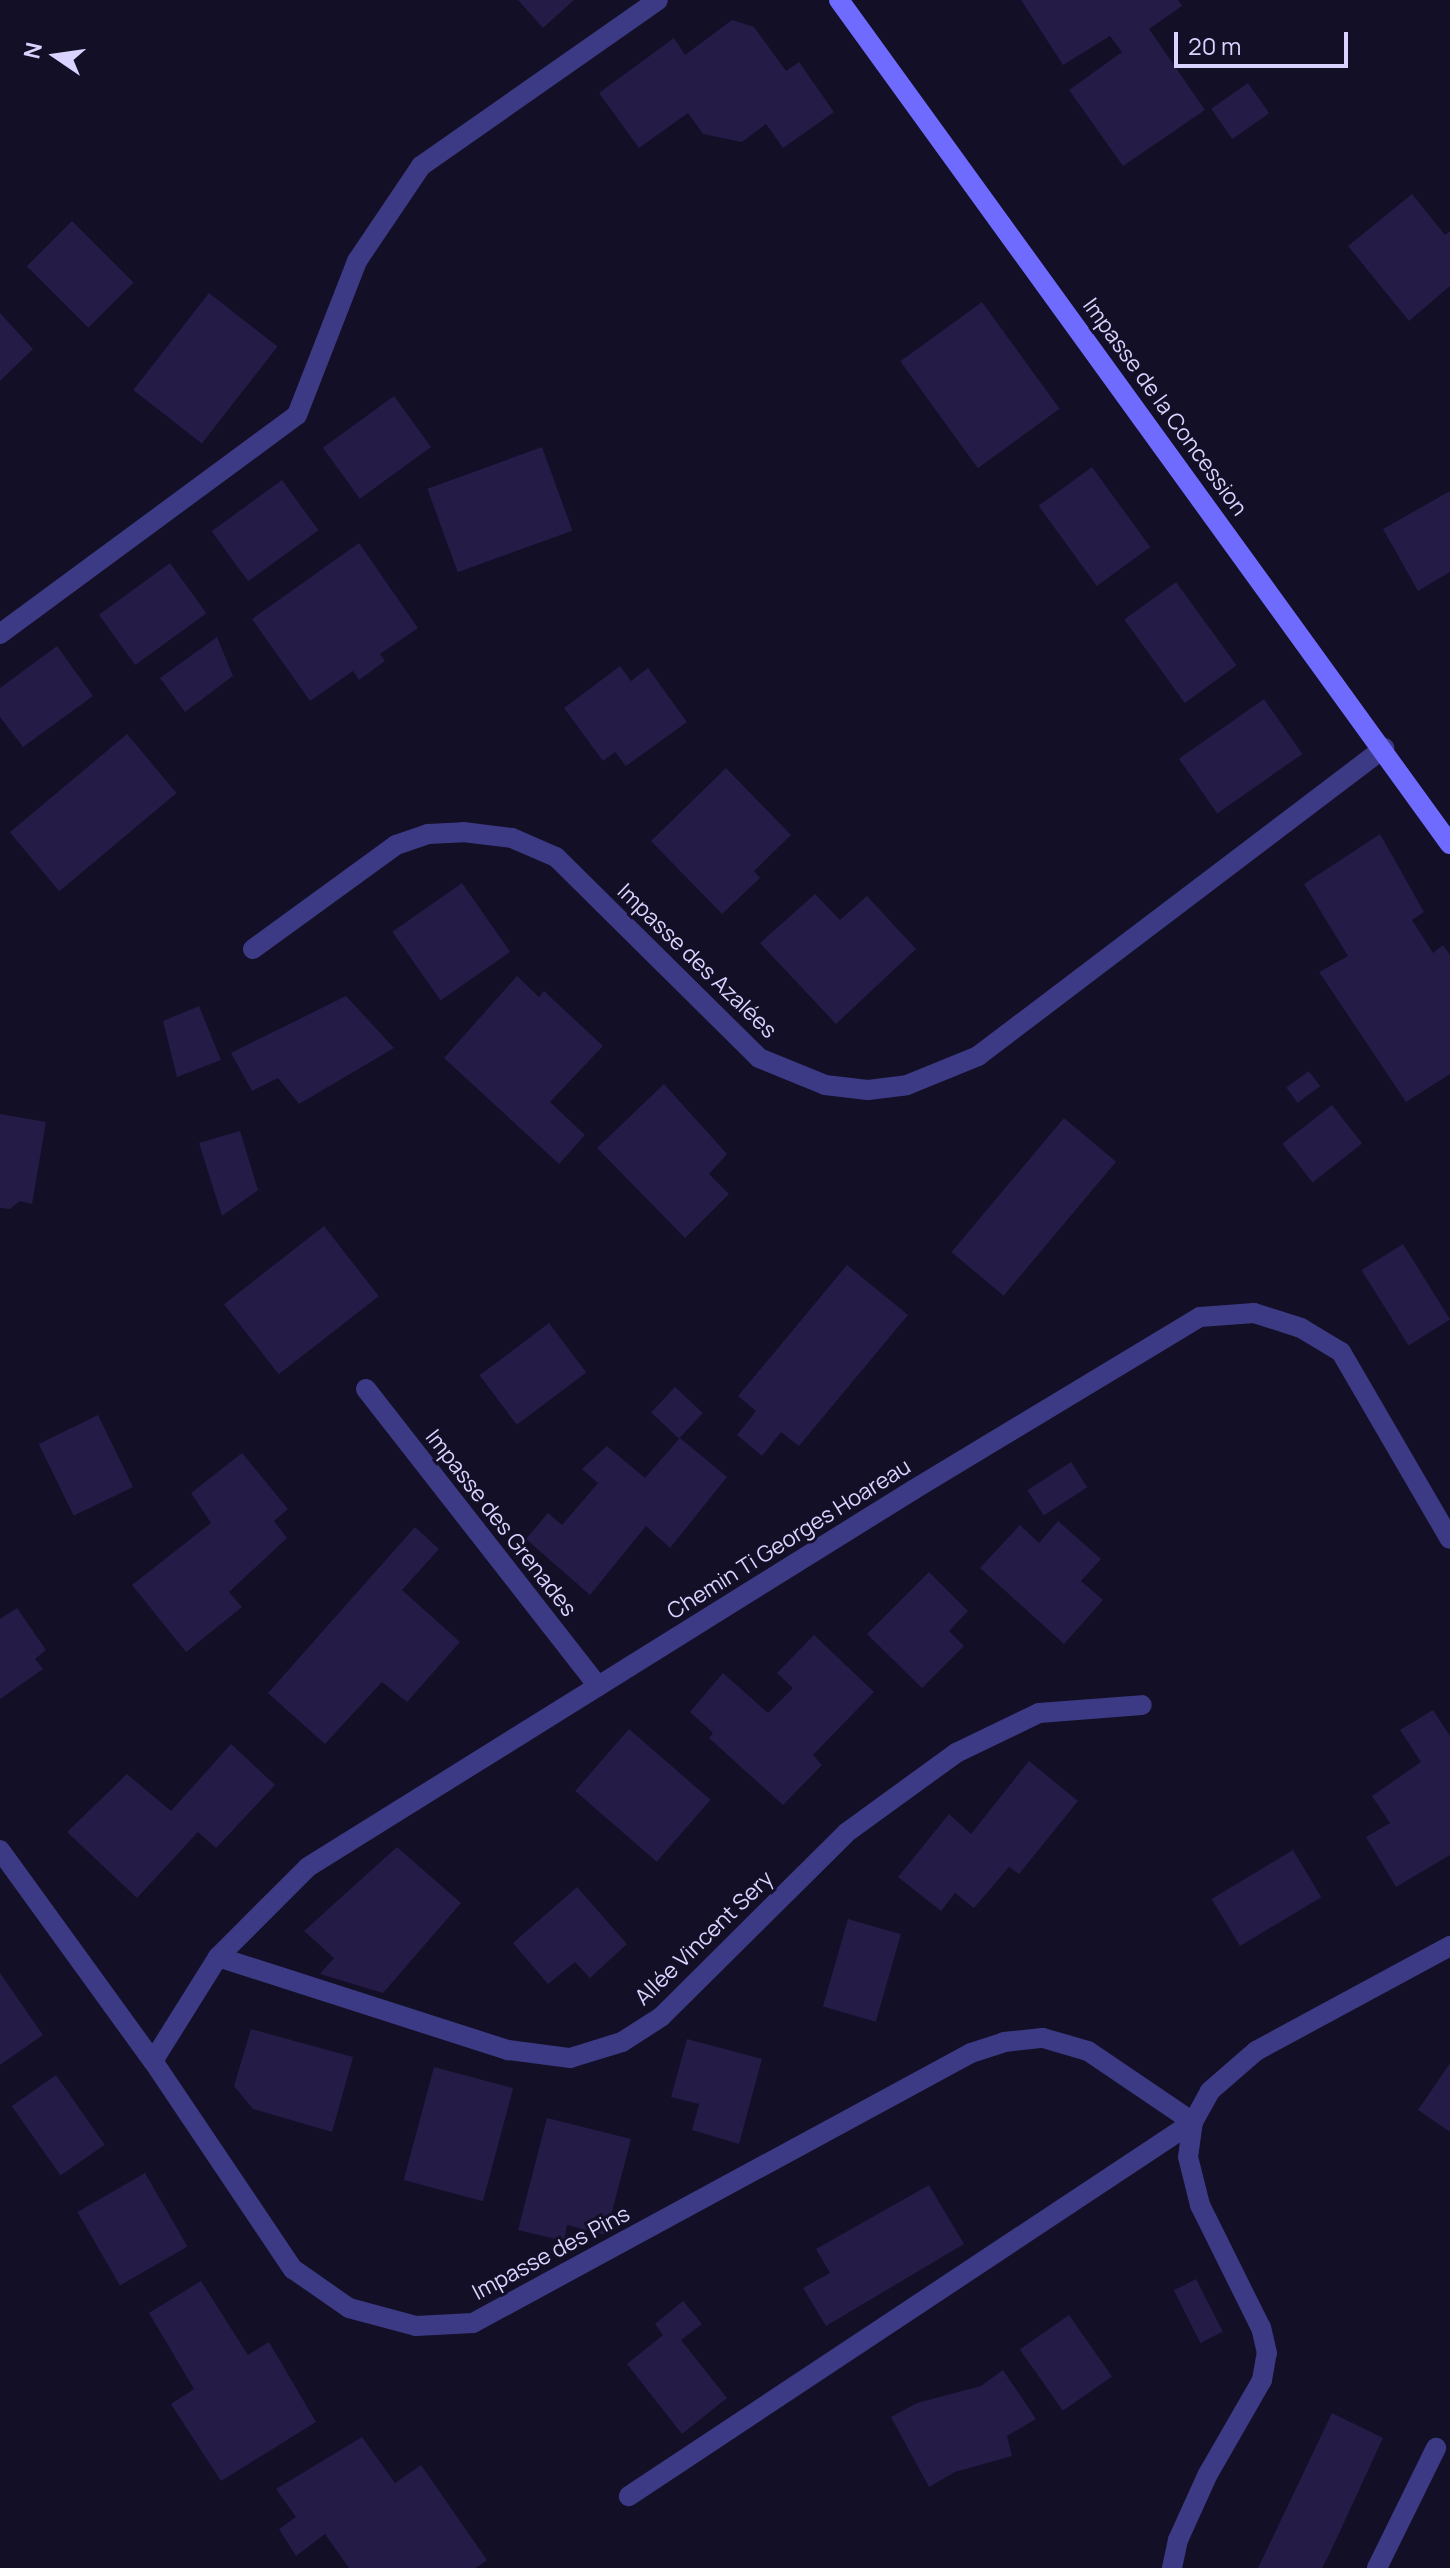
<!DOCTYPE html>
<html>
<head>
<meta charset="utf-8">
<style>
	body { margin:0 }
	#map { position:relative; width:1450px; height:2568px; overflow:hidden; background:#130f26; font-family:Manrope,sans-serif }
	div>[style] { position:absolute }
	.building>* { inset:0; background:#241b47; transform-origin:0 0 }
	.street>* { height:20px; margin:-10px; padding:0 10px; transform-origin:10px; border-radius:10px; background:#3d3a85 }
	.secondary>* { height:20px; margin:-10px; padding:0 10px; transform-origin:10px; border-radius:10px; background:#6f6bff }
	span { translate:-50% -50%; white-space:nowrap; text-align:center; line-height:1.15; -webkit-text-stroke:6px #130f26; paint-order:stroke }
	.street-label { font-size:22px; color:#d9d4ff }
	.north { position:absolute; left:16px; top:16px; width:80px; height:80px; -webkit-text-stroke:6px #130f26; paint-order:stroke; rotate:283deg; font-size:22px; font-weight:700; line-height:32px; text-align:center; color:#d9d4ff }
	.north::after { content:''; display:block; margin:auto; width:28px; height:36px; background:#d9d4ff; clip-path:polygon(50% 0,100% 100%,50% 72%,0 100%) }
	.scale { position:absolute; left:1174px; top:32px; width:174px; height:36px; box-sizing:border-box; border:4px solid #d9d4ff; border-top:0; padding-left:10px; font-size:24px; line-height:28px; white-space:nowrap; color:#d9d4ff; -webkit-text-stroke:6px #130f26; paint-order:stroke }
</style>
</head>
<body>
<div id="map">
	<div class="building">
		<i style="clip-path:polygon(518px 0,574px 0,543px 28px)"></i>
		<i style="clip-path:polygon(1021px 0,1178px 0,1182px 6px,1149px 29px,1205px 110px,1123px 166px,1069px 90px,1122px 52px,1110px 36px,1063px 65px)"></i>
		<i style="clip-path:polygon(732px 20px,754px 27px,786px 71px,799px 62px,834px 112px,783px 148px,766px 124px,742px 142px,703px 134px,688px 113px,639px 148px,599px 93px,674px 38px,685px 55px)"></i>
		<i style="left:1248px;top:83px;width:37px;height:45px;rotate:55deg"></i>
		<i style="clip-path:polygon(1412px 194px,1445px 235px,1450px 231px,1450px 286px,1409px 321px,1348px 246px)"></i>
		<i style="left:72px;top:221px;width:87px;height:64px;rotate:45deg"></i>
		<i style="left:209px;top:293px;width:87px;height:123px;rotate:38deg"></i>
		<i style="left:982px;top:302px;width:132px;height:101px;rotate:54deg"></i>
		<i style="clip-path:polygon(0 313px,33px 349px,0 381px)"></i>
		<i style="left:394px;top:396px;width:63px;height:88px;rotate:54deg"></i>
		<i style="left:542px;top:447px;width:89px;height:122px;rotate:70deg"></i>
		<i style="left:1092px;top:467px;width:99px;height:66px;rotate:54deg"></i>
		<i style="left:282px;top:480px;width:62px;height:87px;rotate:54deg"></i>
		<i style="clip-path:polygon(1450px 491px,1450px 572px,1418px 591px,1383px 529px)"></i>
		<i style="clip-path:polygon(359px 543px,418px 628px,380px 654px,385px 661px,359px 680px,353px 671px,310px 701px,252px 619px)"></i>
		<i style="left:170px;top:563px;width:62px;height:88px;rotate:54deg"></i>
		<i style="left:1176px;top:582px;width:103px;height:64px;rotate:54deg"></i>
		<i style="clip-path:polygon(217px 637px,233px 676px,185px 712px,160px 678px)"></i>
		<i style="clip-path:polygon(57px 646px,93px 696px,23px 747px,0 717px,0 688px)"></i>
		<i style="clip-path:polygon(620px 666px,631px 681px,648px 668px,687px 722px,626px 766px,615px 752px,603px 761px,564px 708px)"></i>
		<i style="left:1264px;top:699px;width:67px;height:104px;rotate:55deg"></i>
		<i style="left:127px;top:734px;width:77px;height:153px;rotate:50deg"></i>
		<i style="clip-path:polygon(726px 768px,791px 835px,754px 871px,760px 878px,722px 914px,651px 841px)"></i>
		<i style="clip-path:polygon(1380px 834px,1424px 912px,1412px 920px,1433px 953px,1443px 945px,1450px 955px,1450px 1074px,1406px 1102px,1319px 972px,1348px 956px,1304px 884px)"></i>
		<i style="left:462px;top:883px;width:84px;height:85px;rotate:55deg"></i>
		<i style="clip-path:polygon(815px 894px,840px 920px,867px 896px,916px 949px,836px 1024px,760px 943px)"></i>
		<i style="clip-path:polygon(517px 976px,539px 997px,544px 991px,603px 1046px,550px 1102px,585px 1135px,559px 1164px,444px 1058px)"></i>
		<i style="clip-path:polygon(346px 996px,394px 1048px,299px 1104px,278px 1078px,252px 1091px,231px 1053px)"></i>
		<i style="clip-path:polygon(199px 1006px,221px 1060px,177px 1077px,163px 1021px)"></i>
		<i style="left:1309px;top:1071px;width:19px;height:28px;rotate:54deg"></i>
		<i style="clip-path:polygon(664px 1084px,727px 1154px,709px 1174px,729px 1194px,685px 1238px,597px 1148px)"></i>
		<i style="left:1332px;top:1105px;width:49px;height:63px;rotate:52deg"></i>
		<i style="clip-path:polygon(0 1114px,46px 1122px,32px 1204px,20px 1201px,10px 1209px,0 1208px)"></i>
		<i style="left:1064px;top:1118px;width:68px;height:175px;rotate:40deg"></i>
		<i style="clip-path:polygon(240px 1131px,258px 1190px,222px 1216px,199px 1143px)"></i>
		<i style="left:324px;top:1226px;width:89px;height:127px;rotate:52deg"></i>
		<i style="left:1403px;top:1244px;width:89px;height:49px;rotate:58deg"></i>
		<i style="clip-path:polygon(847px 1265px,908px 1315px,799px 1446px,781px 1432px,762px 1456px,737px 1435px,756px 1411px,738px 1396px)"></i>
		<i style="left:549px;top:1323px;width:62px;height:87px;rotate:53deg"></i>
		<i style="left:675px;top:1387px;width:38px;height:35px;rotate:43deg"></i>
		<i style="left:98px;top:1415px;width:80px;height:66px;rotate:64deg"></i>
		<i style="clip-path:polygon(680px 1438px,727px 1477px,670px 1548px,646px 1526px,590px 1595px,526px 1539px,548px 1513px,562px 1525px,598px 1483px,582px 1469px,607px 1446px,645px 1478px)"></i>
		<i style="clip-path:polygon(242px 1453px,288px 1509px,274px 1521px,287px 1538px,229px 1592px,242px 1607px,186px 1652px,132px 1585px,211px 1523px,191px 1493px)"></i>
		<i style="left:1071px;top:1462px;width:30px;height:52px;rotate:57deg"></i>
		<i style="clip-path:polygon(1058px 1521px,1101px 1559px,1081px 1581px,1103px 1600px,1064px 1644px,980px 1568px,1020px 1525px,1039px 1543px)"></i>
		<i style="clip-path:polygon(415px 1527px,439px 1549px,402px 1590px,460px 1642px,407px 1702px,382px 1682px,325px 1744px,268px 1693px)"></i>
		<i style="clip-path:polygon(929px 1572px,968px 1611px,949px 1631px,964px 1646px,922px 1688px,867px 1634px)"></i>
		<i style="clip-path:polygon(17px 1608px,46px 1650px,35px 1659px,43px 1669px,0 1699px,0 1619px)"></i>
		<i style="clip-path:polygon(814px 1635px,874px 1692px,813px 1755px,822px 1765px,783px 1805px,709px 1738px,713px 1733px,690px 1712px,723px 1673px,768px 1713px,793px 1688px,777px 1673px)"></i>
		<i style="clip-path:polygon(1433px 1710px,1450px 1736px,1450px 1855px,1396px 1887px,1366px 1837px,1390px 1823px,1372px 1796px,1421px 1762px,1400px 1730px)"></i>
		<i style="left:629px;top:1729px;width:108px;height:82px;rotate:41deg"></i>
		<i style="clip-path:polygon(231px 1744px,275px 1785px,216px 1848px,198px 1832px,137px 1898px,67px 1832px,127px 1774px,171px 1811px)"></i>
		<i style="clip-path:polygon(1029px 1761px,1078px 1801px,1019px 1874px,1009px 1867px,974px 1908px,955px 1893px,941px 1911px,898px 1877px,949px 1814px,971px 1834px)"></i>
		<i style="clip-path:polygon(397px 1847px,461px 1903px,383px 1993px,320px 1974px,334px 1958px,304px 1931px)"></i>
		<i style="left:1293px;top:1850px;width:55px;height:95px;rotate:59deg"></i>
		<i style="clip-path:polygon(577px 1887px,627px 1944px,590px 1978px,575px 1962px,548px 1984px,513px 1943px)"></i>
		<i style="left:848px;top:1919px;width:55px;height:91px;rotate:16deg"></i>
		<i style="clip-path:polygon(0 1973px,43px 2035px,0 2065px)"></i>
		<i style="clip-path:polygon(251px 2029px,353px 2057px,332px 2132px,253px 2109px,234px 2086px)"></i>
		<i style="clip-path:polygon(687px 2039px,762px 2059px,739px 2144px,692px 2130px,699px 2104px,671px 2097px)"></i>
		<i style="clip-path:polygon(1450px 2063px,1450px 2132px,1418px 2110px)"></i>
		<i style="left:434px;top:2067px;width:82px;height:117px;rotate:15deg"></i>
		<i style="left:56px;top:2075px;width:85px;height:54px;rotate:55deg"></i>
		<i style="clip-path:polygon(547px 2118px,631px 2139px,606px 2235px,567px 2225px,564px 2241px,518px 2230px)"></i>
		<i style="left:145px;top:2173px;width:85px;height:78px;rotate:60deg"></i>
		<i style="clip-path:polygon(929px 2185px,964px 2244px,826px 2326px,803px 2288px,830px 2273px,816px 2249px)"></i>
		<i style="left:1196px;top:2279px;width:59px;height:25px;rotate:63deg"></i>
		<i style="clip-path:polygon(201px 2281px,248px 2355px,269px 2342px,316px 2422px,221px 2481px,171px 2404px,194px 2389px,149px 2313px)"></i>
		<i style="clip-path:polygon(683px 2301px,702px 2324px,681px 2340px,727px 2398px,682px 2434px,627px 2364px,663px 2335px,655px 2324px)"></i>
		<i style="left:1069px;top:2315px;width:75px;height:60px;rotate:55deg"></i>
		<i style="clip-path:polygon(1003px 2370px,1036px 2419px,1007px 2436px,1012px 2456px,955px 2472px,929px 2487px,891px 2417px,917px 2403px,981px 2386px)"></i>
		<i style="clip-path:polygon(1332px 2413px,1383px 2438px,1329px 2555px,1322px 2568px,1258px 2568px)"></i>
		<i style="clip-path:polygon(362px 2437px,395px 2483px,421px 2465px,487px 2560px,476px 2568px,349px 2568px,325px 2534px,296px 2556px,279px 2529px,296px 2517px,276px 2489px)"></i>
	</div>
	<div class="street">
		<i style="left:0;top:634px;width:369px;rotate:-36.4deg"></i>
		<i style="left:297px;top:415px;width:165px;rotate:-68.7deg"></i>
		<i style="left:357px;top:261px;width:115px;rotate:-56deg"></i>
		<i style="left:421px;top:166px;width:289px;rotate:-35deg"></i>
		<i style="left:253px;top:949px;width:177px;rotate:-36deg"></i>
		<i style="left:396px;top:845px;width:34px;rotate:-19deg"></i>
		<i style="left:428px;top:834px;width:35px;rotate:-3deg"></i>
		<i style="left:463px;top:832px;width:49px;rotate:7deg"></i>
		<i style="left:512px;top:838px;width:48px;rotate:23.4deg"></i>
		<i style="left:556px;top:857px;width:286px;rotate:44.7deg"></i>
		<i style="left:759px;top:1058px;width:71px;rotate:22.2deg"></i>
		<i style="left:825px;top:1085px;width:43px;rotate:6.6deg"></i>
		<i style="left:868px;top:1090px;width:39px;rotate:-7deg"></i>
		<i style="left:907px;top:1085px;width:77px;rotate:-22.2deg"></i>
		<i style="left:978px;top:1056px;width:510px;rotate:-37.18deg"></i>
		<i style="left:366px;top:1389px;width:377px;rotate:52deg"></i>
		<i style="left:0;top:1850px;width:261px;rotate:54.1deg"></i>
		<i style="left:153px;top:2061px;width:251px;rotate:56.1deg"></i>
		<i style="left:293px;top:2269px;width:68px;rotate:34.9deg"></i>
		<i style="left:349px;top:2308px;width:69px;rotate:15deg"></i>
		<i style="left:416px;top:2326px;width:57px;rotate:-3deg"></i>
		<i style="left:473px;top:2323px;width:566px;rotate:-28.47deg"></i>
		<i style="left:971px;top:2053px;width:35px;rotate:-18deg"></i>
		<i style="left:1004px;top:2042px;width:39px;rotate:-6deg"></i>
		<i style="left:1043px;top:2038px;width:47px;rotate:16.1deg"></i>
		<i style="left:1088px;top:2051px;width:127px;rotate:34.1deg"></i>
		<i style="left:1193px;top:2122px;width:677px;rotate:146.45deg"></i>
		<i style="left:218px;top:1957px;width:305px;rotate:17.8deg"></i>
		<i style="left:508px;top:2050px;width:63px;rotate:7.4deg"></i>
		<i style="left:570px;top:2058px;width:54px;rotate:-17.1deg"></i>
		<i style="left:622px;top:2042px;width:46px;rotate:-32.7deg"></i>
		<i style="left:661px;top:2017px;width:261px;rotate:-44.8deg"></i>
		<i style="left:846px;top:1833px;width:136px;rotate:-36deg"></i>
		<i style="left:956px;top:1753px;width:92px;rotate:-25.7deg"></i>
		<i style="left:1039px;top:1713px;width:103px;rotate:-4.4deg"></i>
		<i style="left:153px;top:2061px;width:123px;rotate:-58deg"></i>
		<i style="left:218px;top:1957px;width:127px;rotate:-45deg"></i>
		<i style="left:308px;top:1867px;width:713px;rotate:-31.93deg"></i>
		<i style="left:913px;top:1490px;width:335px;rotate:-31.1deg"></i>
		<i style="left:1200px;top:1317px;width:54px;rotate:-4.2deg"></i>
		<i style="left:1254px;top:1313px;width:49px;rotate:17.7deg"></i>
		<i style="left:1301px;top:1328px;width:47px;rotate:31deg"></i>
		<i style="left:1341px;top:1352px;width:216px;rotate:59.8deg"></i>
		<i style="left:1172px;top:2568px;width:29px;rotate:-78deg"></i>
		<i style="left:1178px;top:2540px;width:72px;rotate:-65.6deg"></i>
		<i style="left:1208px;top:2474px;width:108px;rotate:-60.1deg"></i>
		<i style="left:1262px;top:2380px;width:27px;rotate:-80deg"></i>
		<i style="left:1267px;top:2353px;width:26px;rotate:-103deg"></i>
		<i style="left:1261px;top:2328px;width:137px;rotate:-116.4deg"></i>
		<i style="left:1200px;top:2205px;width:49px;rotate:-104deg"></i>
		<i style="left:1188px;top:2157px;width:35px;rotate:-82deg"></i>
		<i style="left:1193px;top:2122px;width:35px;rotate:-61deg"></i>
		<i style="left:1210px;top:2091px;width:61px;rotate:-41deg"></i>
		<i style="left:1256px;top:2051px;width:221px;rotate:-28.4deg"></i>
		<i style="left:1377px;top:2568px;width:134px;rotate:-63.8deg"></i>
	</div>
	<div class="secondary">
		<i style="left:839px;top:0;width:1042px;rotate:54.1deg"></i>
	</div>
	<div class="street-label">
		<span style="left:1165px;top:407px;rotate:54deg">Impasse de la Concession</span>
		<span style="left:697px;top:961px;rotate:44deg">Impasse des Azalées</span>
		<span style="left:501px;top:1523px;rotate:52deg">Impasse des Grenades</span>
		<span style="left:789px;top:1539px;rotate:-32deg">Chemin Ti Georges Hoareau</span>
		<span style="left:704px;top:1938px;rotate:-44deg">Allée Vincent Sery</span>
		<span style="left:551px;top:2253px;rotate:-28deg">Impasse des Pins</span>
	</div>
	<div class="north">N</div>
	<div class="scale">20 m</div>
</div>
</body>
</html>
